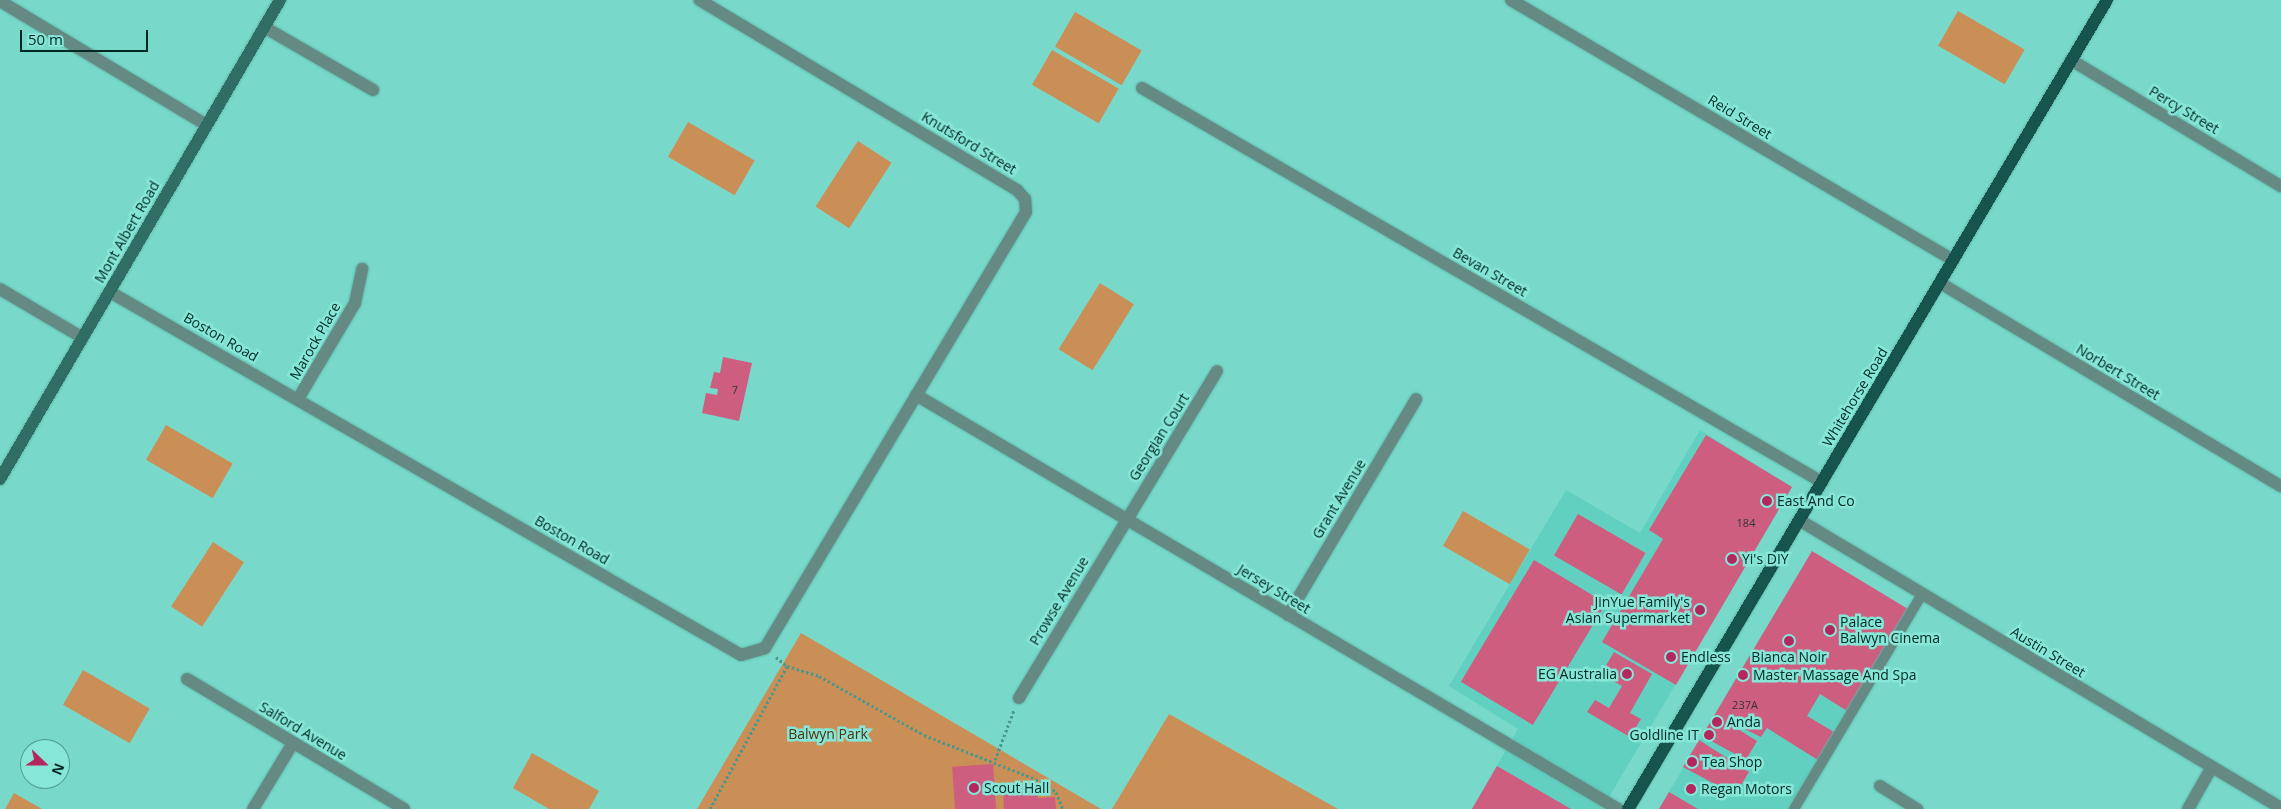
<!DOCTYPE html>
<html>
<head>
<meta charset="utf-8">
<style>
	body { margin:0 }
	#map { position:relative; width:2281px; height:809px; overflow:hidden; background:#78d9ca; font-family:"Open Sans",sans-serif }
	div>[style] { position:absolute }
	.built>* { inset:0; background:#61d0c0 }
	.green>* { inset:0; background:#ca8f57; transform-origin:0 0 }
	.building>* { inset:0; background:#cd5e7f; transform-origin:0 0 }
	.path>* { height:3px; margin-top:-1.5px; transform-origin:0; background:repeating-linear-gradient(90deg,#4b978c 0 2.5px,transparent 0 5px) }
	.roads { filter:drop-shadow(0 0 1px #60b6a9) drop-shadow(0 0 1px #60b6a9) }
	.lane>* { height:10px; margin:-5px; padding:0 5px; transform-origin:5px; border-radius:5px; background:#658a83 }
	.street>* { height:12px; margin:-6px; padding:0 6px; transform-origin:6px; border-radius:6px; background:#658a83 }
	.secondary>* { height:12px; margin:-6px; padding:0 6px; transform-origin:6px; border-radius:6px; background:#306d64 }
	.primary>* { height:12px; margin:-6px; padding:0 6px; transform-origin:6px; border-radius:6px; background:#15554d }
	.tram>* { height:1px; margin:-0.5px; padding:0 0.5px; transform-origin:0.5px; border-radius:0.5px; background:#1c524b }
	.dots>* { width:14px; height:14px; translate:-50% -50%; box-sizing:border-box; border:2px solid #86e6d7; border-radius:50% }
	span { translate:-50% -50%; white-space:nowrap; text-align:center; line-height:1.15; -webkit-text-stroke:5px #86e6d7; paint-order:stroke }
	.number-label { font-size:11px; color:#33363b }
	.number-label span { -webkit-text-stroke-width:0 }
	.street-label { font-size:14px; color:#002924 }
	.poi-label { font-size:14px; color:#002924 }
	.left { translate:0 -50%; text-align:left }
	.right { translate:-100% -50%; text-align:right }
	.park-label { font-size:14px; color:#52300b }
	.north { position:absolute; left:20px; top:739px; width:50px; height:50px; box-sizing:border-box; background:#86e6d7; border:1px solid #509a8f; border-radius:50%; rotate:112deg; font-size:14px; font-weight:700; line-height:20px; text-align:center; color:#002924 }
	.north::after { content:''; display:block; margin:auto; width:18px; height:22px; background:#b4275e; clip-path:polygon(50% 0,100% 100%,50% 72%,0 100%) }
	.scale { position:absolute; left:20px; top:30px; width:128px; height:22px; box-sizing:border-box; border:2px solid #002924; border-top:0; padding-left:6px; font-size:15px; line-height:18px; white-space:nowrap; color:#002924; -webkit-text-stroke:4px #86e6d7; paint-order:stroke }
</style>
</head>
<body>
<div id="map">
	<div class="built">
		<i style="clip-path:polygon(1700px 430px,1792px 487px,1602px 809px,1472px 809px,1518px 729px,1449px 686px,1566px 490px,1640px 533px)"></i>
		<i style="clip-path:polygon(1752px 651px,1847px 711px,1788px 809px,1659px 809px)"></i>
	</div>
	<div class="green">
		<i style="left:1958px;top:11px;width:77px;height:40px;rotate:30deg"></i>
		<i style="left:1075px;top:12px;width:77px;height:40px;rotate:30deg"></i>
		<i style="left:1052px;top:50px;width:77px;height:40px;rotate:30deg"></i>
		<i style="left:688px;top:122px;width:77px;height:40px;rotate:30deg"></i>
		<i style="left:858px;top:141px;width:40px;height:78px;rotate:33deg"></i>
		<i style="left:1100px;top:283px;width:40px;height:78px;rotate:32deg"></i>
		<i style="left:166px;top:425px;width:77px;height:40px;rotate:30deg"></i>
		<i style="left:1463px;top:511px;width:77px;height:40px;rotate:30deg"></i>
		<i style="left:213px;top:542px;width:37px;height:77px;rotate:33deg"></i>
		<i style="clip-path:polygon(801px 633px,1101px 809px,697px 809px)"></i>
		<i style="left:83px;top:670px;width:77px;height:40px;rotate:30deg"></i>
		<i style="clip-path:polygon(1169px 714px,1338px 809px,1112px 809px)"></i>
		<i style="clip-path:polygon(532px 753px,599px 791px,589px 809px,549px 809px,513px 788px)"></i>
		<i style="clip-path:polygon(14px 793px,42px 809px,5px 809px)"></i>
	</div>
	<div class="building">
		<i style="clip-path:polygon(723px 357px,752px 363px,739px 421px,702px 413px,706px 393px,717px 395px,718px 389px,710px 388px,714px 372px,720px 373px)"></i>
		<i style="clip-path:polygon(1706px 435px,1792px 487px,1676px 685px,1602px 642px,1663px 539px,1649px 530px)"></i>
		<i style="left:1578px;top:514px;width:78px;height:48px;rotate:30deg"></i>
		<i style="clip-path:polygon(1812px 551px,1908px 609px,1847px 711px,1820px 694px,1807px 716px,1834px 732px,1818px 760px,1767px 728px,1761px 737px,1734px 724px,1733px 726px,1757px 741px,1746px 760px,1702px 736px)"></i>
		<i style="left:1534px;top:560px;width:84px;height:142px;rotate:31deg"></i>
		<i style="clip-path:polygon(1614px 652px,1652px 674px,1630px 713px,1641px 719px,1630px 737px,1587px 712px,1595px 700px,1609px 708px,1622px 686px,1601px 674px)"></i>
		<i style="clip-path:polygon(1699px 740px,1749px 772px,1735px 795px,1683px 767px)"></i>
		<i style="left:993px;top:764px;width:45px;height:41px;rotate:86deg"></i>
		<i style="clip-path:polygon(1497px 766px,1571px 809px,1472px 809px)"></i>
		<i style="clip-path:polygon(1036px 785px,1038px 798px,1055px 797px,1056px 809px,1004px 809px,1003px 789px)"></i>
		<i style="clip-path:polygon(1669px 792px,1698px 809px,1659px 809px)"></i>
	</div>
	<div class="path">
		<i style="left:776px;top:657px;width:14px;rotate:39deg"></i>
		<i style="left:995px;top:760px;width:53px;rotate:-69.2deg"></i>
		<i style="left:710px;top:809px;width:162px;rotate:-61.7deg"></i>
		<i style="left:787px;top:666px;width:34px;rotate:17deg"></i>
		<i style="left:819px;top:676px;width:120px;rotate:29.3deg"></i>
		<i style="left:924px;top:735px;width:130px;rotate:21.6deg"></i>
		<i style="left:1045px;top:783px;width:14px;rotate:39deg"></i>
		<i style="left:1056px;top:792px;width:18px;rotate:68deg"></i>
	</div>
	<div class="roads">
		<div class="lane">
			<i style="left:1794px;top:809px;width:250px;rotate:-59.2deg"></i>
		</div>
		<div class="street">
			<i style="left:1511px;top:0;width:513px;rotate:30.47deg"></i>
			<i style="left:0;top:1px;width:240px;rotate:31deg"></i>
			<i style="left:264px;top:27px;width:126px;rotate:30deg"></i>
			<i style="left:2071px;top:60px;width:245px;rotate:31deg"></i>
			<i style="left:1142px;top:88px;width:786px;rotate:30.09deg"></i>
			<i style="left:1940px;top:283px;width:397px;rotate:30.8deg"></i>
			<i style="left:0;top:289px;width:96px;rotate:30.6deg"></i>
			<i style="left:110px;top:292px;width:728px;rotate:29.91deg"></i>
			<i style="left:741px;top:655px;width:25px;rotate:-16deg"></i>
			<i style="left:765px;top:648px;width:508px;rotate:-59.09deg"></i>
			<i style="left:1026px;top:212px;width:13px;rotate:-94deg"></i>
			<i style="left:1025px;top:199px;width:12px;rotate:-132deg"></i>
			<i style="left:1017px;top:190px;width:370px;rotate:-149.1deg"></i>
			<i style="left:916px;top:395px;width:815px;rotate:30.53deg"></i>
			<i style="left:298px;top:399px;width:112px;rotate:-59.3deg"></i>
			<i style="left:355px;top:303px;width:35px;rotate:-78deg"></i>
			<i style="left:1799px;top:520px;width:561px;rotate:30.86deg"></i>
			<i style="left:1288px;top:615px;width:251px;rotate:-59.3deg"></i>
			<i style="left:187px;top:679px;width:253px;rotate:30.9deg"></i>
			<i style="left:1019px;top:698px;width:382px;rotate:-58.8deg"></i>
			<i style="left:1880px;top:786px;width:44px;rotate:31.9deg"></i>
			<i style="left:253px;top:809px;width:77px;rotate:-58.8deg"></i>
			<i style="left:2188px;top:809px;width:48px;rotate:-60.3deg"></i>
		</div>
		<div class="secondary">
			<i style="left:0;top:479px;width:555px;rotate:-59.69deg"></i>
		</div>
		<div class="primary">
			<i style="left:1628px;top:809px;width:940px;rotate:-59.37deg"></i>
		</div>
	</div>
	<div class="tram">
		<i style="left:1623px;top:809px;width:940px;rotate:-59.42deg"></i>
		<i style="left:1634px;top:809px;width:940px;rotate:-59.42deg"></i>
	</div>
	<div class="dots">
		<i style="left:1767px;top:501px;background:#b4275e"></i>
		<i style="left:1732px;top:559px;background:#b4275e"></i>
		<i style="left:1700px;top:610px;background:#b4275e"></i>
		<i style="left:1830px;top:630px;background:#b4275e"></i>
		<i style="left:1789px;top:641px;background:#b4275e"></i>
		<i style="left:1671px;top:657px;background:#b4275e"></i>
		<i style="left:1627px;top:674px;background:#b4275e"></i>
		<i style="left:1743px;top:675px;background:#b4275e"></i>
		<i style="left:1717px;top:722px;background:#b4275e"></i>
		<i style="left:1709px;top:735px;background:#b4275e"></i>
		<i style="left:1692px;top:762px;background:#b4275e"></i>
		<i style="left:974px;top:788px;background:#b4275e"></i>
		<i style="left:1691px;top:789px;background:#b4275e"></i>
	</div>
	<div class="number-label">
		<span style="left:735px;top:390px">7</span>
		<span style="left:1746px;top:523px">184</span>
		<span style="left:1745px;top:705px">237A</span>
	</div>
	<div class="street-label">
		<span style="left:2184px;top:110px;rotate:31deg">Percy Street</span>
		<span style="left:1740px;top:117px;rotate:31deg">Reid Street</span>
		<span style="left:969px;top:143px;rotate:31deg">Knutsford Street</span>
		<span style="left:127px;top:232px;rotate:-60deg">Mont Albert Road</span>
		<span style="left:1490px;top:272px;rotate:30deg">Bevan Street</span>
		<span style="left:221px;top:337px;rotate:30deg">Boston Road</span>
		<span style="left:315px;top:341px;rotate:-60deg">Marock Place</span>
		<span style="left:2118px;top:372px;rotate:31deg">Norbert Street</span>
		<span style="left:1855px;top:397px;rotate:-59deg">Whitehorse Road</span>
		<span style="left:1159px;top:437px;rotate:-58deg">Georgian Court</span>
		<span style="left:1339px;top:499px;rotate:-59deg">Grant Avenue</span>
		<span style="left:572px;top:540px;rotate:30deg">Boston Road</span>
		<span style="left:1274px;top:589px;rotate:31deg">Jersey Street</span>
		<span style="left:1059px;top:601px;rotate:-59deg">Prowse Avenue</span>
		<span style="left:2048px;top:652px;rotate:31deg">Austin Street</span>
		<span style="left:303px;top:731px;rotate:31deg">Salford Avenue</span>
	</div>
	<div class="poi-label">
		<span class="left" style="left:1777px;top:501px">East And Co</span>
		<span class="left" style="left:1742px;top:559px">Yi's DIY</span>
		<span class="right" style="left:1690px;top:610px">JinYue Family's<br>Asian Supermarket</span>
		<span class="left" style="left:1840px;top:630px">Palace<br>Balwyn Cinema</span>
		<span class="left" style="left:1681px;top:657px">Endless</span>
		<span style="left:1789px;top:657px">Bianca Noir</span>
		<span class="right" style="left:1617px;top:674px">EG Australia</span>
		<span class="left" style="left:1753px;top:675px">Master Massage And Spa</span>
		<span class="left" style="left:1727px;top:722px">Anda</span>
		<span class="right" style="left:1699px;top:735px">Goldline IT</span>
		<span class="left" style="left:1702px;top:762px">Tea Shop</span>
		<span class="left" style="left:984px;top:788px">Scout Hall</span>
		<span class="left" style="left:1701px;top:789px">Regan Motors</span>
	</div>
	<div class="park-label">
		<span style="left:828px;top:734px">Balwyn Park</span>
	</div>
	<div class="north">N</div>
	<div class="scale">50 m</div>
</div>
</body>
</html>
